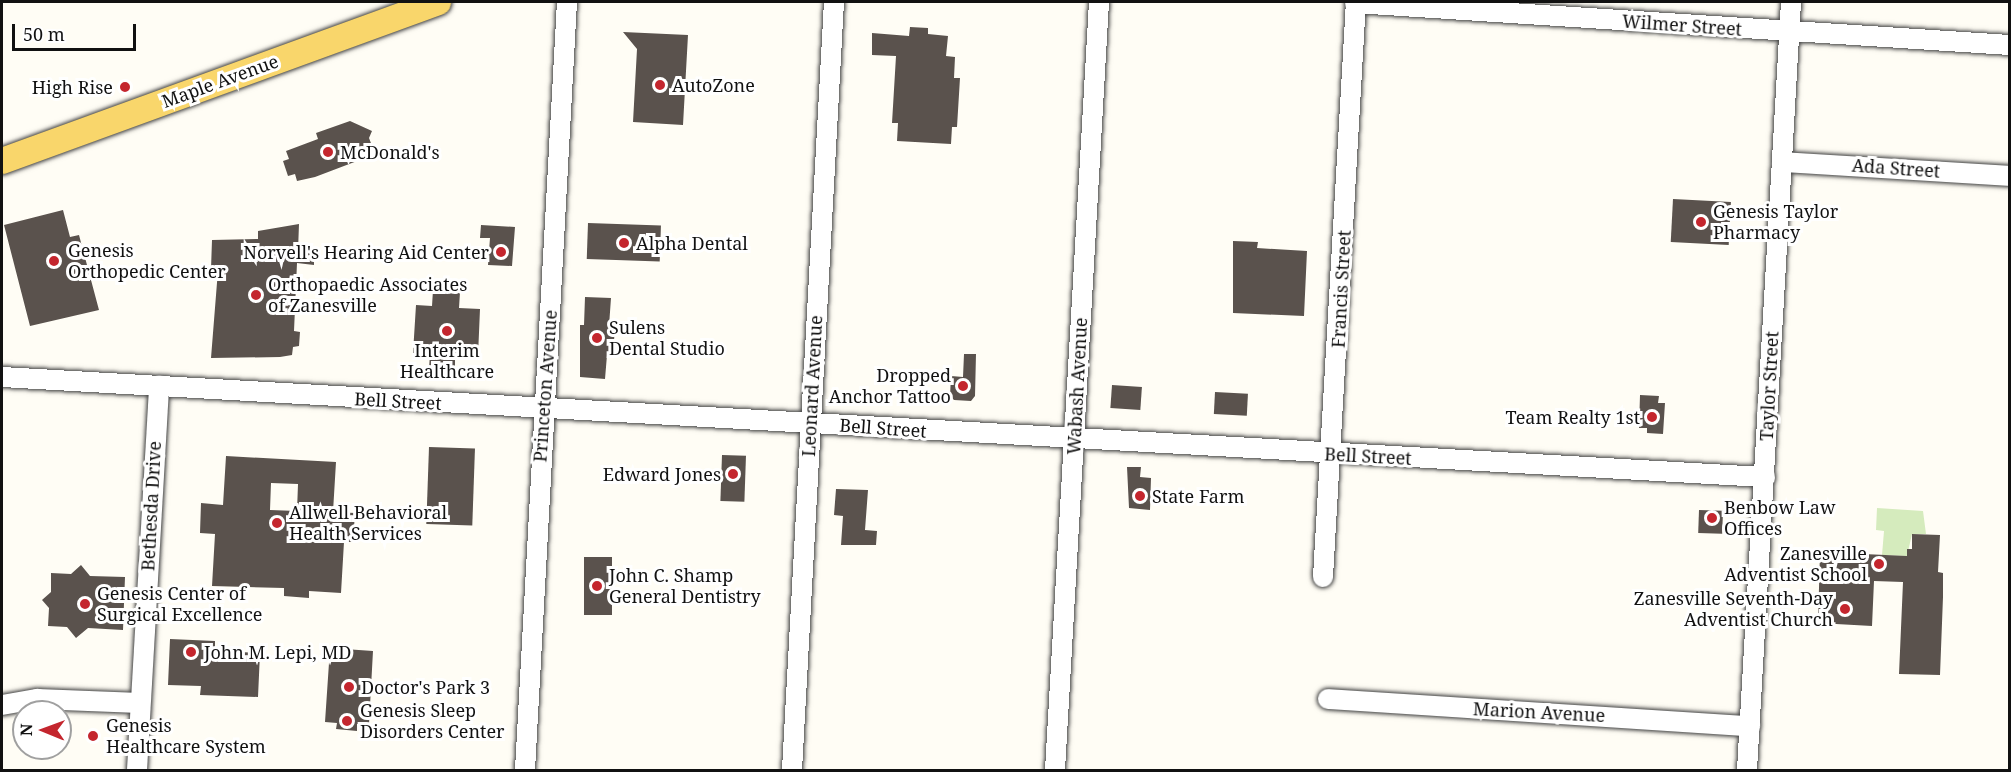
<!DOCTYPE html>
<html>
<head>
<meta charset="utf-8">
<style>
	body { margin:0 }
	#map { position:relative; width:2011px; height:772px; overflow:hidden; background:#fffdf5; font-family:"Noto Serif",serif }
	div>[style] { position:absolute }
	.green>* { inset:0; background:#d5ebbd }
	.building>* { inset:0; background:#5a524d; transform-origin:0 0 }
	.roads { filter:drop-shadow(0 0 2px #444) drop-shadow(0 0 2px #444) }
	.minor>* { height:20px; margin:-10px; padding:0 10px; transform-origin:10px; border-radius:10px; background:#fff }
	.major>* { height:26px; margin:-13px; padding:0 13px; transform-origin:13px; border-radius:13px; background:#f9d66b }
	.dots>* { width:16px; height:16px; translate:-50% -50%; box-sizing:border-box; border:3px solid #fff; border-radius:50% }
	span { translate:-50% -50%; white-space:nowrap; text-align:center; line-height:1.15; -webkit-text-stroke:6px #fff; paint-order:stroke }
	.street-label { font-size:18px; color:#111 }
	.poi-label { font-size:18px; color:#111 }
	.left { translate:0 -50%; text-align:left }
	.right { translate:-100% -50%; text-align:right }
	.frame { position:absolute; inset:0; border:3px solid #111; pointer-events:none }
	.north { position:absolute; left:12px; top:700px; width:60px; height:60px; box-sizing:border-box; background:#fff; border:2px solid #a0a0a0; border-radius:50%; rotate:271deg; font-size:16px; font-weight:700; line-height:24px; text-align:center; color:#111 }
	.north::after { content:''; display:block; margin:auto; width:21px; height:27px; background:#c4262e; clip-path:polygon(50% 0,100% 100%,50% 72%,0 100%) }
	.scale { position:absolute; left:12px; top:24px; width:124px; height:27px; box-sizing:border-box; border:3px solid #111; border-top:0; padding-left:8px; font-size:18px; line-height:21px; white-space:nowrap; color:#111; -webkit-text-stroke:4px #fff; paint-order:stroke }
</style>
</head>
<body>
<div id="map">
	<div class="green">
		<i style="clip-path:polygon(1877px 508px,1923px 511px,1926px 534px,1912px 534px,1907px 556px,1882px 555px,1884px 531px,1876px 530px)"></i>
	</div>
	<div class="building">
		<i style="clip-path:polygon(910px 27px,928px 28px,928px 34px,948px 36px,946px 56px,955px 57px,954px 78px,960px 78px,957px 127px,952px 127px,951px 144px,897px 141px,898px 123px,892px 123px,896px 56px,872px 55px,872px 33px,909px 36px)"></i>
		<i style="clip-path:polygon(623px 32px,688px 35px,683px 125px,633px 122px,637px 49px)"></i>
		<i style="clip-path:polygon(350px 121px,372px 131px,369px 138px,374px 151px,364px 155px,365px 158px,315px 177px,297px 181px,295px 174px,288px 176px,283px 161px,289px 159px,286px 151px,318px 139px,316px 133px)"></i>
		<i style="left:1673px;top:199px;width:58px;height:43px;rotate:3deg"></i>
		<i style="clip-path:polygon(63px 210px,70px 237px,79px 235px,99px 310px,30px 326px,4px 225px)"></i>
		<i style="left:588px;top:223px;width:73px;height:36px;rotate:2deg"></i>
		<i style="clip-path:polygon(299px 224px,298px 251px,314px 252px,314px 265px,297px 263px,294px 331px,300px 332px,299px 346px,293px 347px,292px 355px,280px 357px,211px 358px,218px 270px,211px 269px,212px 240px,258px 239px,258px 231px)"></i>
		<i style="clip-path:polygon(481px 225px,515px 227px,512px 266px,488px 265px,490px 238px,480px 238px)"></i>
		<i style="clip-path:polygon(1233px 241px,1258px 242px,1257px 248px,1307px 251px,1304px 316px,1233px 313px)"></i>
		<i style="clip-path:polygon(433px 290px,460px 292px,459px 308px,480px 309px,478px 356px,455px 355px,455px 371px,429px 369px,430px 354px,413px 353px,416px 305px,432px 306px)"></i>
		<i style="clip-path:polygon(585px 297px,611px 298px,609px 326px,615px 326px,613px 356px,607px 355px,605px 379px,580px 377px,580px 325px,584px 325px)"></i>
		<i style="clip-path:polygon(964px 354px,976px 354px,975px 396px,971px 401px,954px 400px,950px 396px,951px 376px,963px 377px)"></i>
		<i style="left:1112px;top:385px;width:30px;height:23px;rotate:4deg"></i>
		<i style="left:1215px;top:392px;width:33px;height:22px;rotate:3deg"></i>
		<i style="clip-path:polygon(1640px 395px,1659px 396px,1658px 403px,1665px 403px,1663px 434px,1647px 433px,1647px 428px,1639px 428px)"></i>
		<i style="left:429px;top:447px;width:46px;height:77px;rotate:2deg"></i>
		<i style="left:722px;top:455px;width:24px;height:46px;rotate:2deg"></i>
		<i style="clip-path:polygon(evenodd,226px 456px,336px 462px,333px 512px,355px 513px,353px 542px,344px 542px,341px 593px,309px 591px,309px 598px,284px 596px,284px 588px,212px 586px,215px 534px,200px 533px,201px 503px,223px 505px,226px 456px,271px 483px,298px 484px,297px 511px,270px 510px,271px 483px)"></i>
		<i style="clip-path:polygon(1127px 467px,1141px 467px,1140px 477px,1151px 478px,1150px 510px,1129px 508px)"></i>
		<i style="clip-path:polygon(836px 489px,868px 490px,865px 530px,877px 531px,876px 545px,841px 545px,843px 516px,834px 515px)"></i>
		<i style="left:1699px;top:510px;width:24px;height:23px;rotate:2deg"></i>
		<i style="clip-path:polygon(1912px 534px,1940px 535px,1938px 572px,1943px 573px,1943px 597px,1940px 675px,1899px 674px,1903px 582px,1874px 581px,1872px 626px,1818px 623px,1820px 552px,1907px 556px,1907px 549px,1912px 549px)"></i>
		<i style="left:584px;top:557px;width:28px;height:58px"></i>
		<i style="clip-path:polygon(81px 565px,90px 576px,125px 577px,123px 630px,88px 628px,76px 638px,67px 627px,48px 626px,49px 608px,42px 600px,51px 592px,51px 573px,71px 574px)"></i>
		<i style="clip-path:polygon(170px 639px,215px 641px,215px 651px,260px 653px,258px 697px,200px 695px,201px 686px,168px 685px)"></i>
		<i style="clip-path:polygon(330px 648px,373px 651px,369px 724px,357px 724px,357px 731px,336px 729px,337px 723px,325px 722px)"></i>
	</div>
	<div class="roads">
		<div class="minor">
			<i style="left:1355px;top:3px;width:656px;rotate:3.67deg"></i>
			<i style="left:1782px;top:162px;width:228px;rotate:3.5deg"></i>
			<i style="left:2px;top:377px;width:1766px;rotate:3.25deg"></i>
			<i style="left:1323px;top:577px;width:576px;rotate:-86.72deg"></i>
			<i style="left:1328px;top:699px;width:423px;rotate:3.7deg"></i>
			<i style="left:2px;top:705px;width:36px;rotate:-10deg"></i>
			<i style="left:37px;top:699px;width:103px;rotate:2.2deg"></i>
			<i style="left:137px;top:770px;width:385px;rotate:-86.7deg"></i>
			<i style="left:525px;top:770px;width:769px;rotate:-86.87deg"></i>
			<i style="left:792px;top:770px;width:769px;rotate:-86.87deg"></i>
			<i style="left:1055px;top:770px;width:769px;rotate:-86.72deg"></i>
			<i style="left:1747px;top:770px;width:769px;rotate:-86.72deg"></i>
		</div>
		<div class="major">
			<i style="left:2px;top:161px;width:464px;rotate:-20deg"></i>
		</div>
	</div>
	<div class="dots">
		<i style="left:660px;top:85px;background:#c4262e"></i>
		<i style="left:125px;top:87px;background:#c4262e"></i>
		<i style="left:328px;top:152px;background:#c4262e"></i>
		<i style="left:1701px;top:222px;background:#c4262e"></i>
		<i style="left:624px;top:243px;background:#c4262e"></i>
		<i style="left:501px;top:252px;background:#c4262e"></i>
		<i style="left:54px;top:261px;background:#c4262e"></i>
		<i style="left:256px;top:295px;background:#c4262e"></i>
		<i style="left:447px;top:331px;background:#c4262e"></i>
		<i style="left:597px;top:338px;background:#c4262e"></i>
		<i style="left:963px;top:386px;background:#c4262e"></i>
		<i style="left:1652px;top:417px;background:#c4262e"></i>
		<i style="left:733px;top:474px;background:#c4262e"></i>
		<i style="left:1140px;top:496px;background:#c4262e"></i>
		<i style="left:1712px;top:518px;background:#c4262e"></i>
		<i style="left:277px;top:523px;background:#c4262e"></i>
		<i style="left:1879px;top:564px;background:#c4262e"></i>
		<i style="left:597px;top:586px;background:#c4262e"></i>
		<i style="left:85px;top:604px;background:#c4262e"></i>
		<i style="left:1845px;top:609px;background:#c4262e"></i>
		<i style="left:191px;top:652px;background:#c4262e"></i>
		<i style="left:349px;top:687px;background:#c4262e"></i>
		<i style="left:347px;top:721px;background:#c4262e"></i>
		<i style="left:93px;top:736px;background:#c4262e"></i>
	</div>
	<div class="street-label">
		<span style="left:1682px;top:25px;rotate:4deg">Wilmer Street</span>
		<span style="left:220px;top:81px;rotate:-20deg">Maple Avenue</span>
		<span style="left:1896px;top:168px;rotate:4deg">Ada Street</span>
		<span style="left:1341px;top:289px;rotate:-87deg">Francis Street</span>
		<span style="left:545px;top:386px;rotate:-86deg">Princeton Avenue</span>
		<span style="left:812px;top:386px;rotate:-87deg">Leonard Avenue</span>
		<span style="left:1077px;top:386px;rotate:-87deg">Wabash Avenue</span>
		<span style="left:1769px;top:386px;rotate:-87deg">Taylor Street</span>
		<span style="left:398px;top:401px;rotate:3deg">Bell Street</span>
		<span style="left:883px;top:428px;rotate:4deg">Bell Street</span>
		<span style="left:1368px;top:456px;rotate:3deg">Bell Street</span>
		<span style="left:151px;top:506px;rotate:-87deg">Bethesda Drive</span>
		<span style="left:1539px;top:712px;rotate:3deg">Marion Avenue</span>
	</div>
	<div class="poi-label">
		<span class="left" style="left:672px;top:85px">AutoZone</span>
		<span class="right" style="left:113px;top:87px">High Rise</span>
		<span class="left" style="left:340px;top:152px">McDonald's</span>
		<span class="left" style="left:1713px;top:222px">Genesis Taylor<br>Pharmacy</span>
		<span class="left" style="left:636px;top:243px">Alpha Dental</span>
		<span class="left" style="left:68px;top:261px">Genesis<br>Orthopedic Center</span>
		<span class="right" style="left:489px;top:252px">Norvell's Hearing Aid Center</span>
		<span class="left" style="left:268px;top:295px">Orthopaedic Associates<br>of Zanesville</span>
		<span class="left" style="left:609px;top:338px">Sulens<br>Dental Studio</span>
		<span style="left:447px;top:361px">Interim<br>Healthcare</span>
		<span class="right" style="left:951px;top:386px">Dropped<br>Anchor Tattoo</span>
		<span class="right" style="left:1640px;top:417px">Team Realty 1st</span>
		<span class="right" style="left:721px;top:474px">Edward Jones</span>
		<span class="left" style="left:1152px;top:496px">State Farm</span>
		<span class="left" style="left:1724px;top:518px">Benbow Law<br>Offices</span>
		<span class="left" style="left:289px;top:523px">Allwell Behavioral<br>Health Services</span>
		<span class="right" style="left:1867px;top:564px">Zanesville<br>Adventist School</span>
		<span class="left" style="left:609px;top:586px">John C. Shamp<br>General Dentistry</span>
		<span class="left" style="left:97px;top:604px">Genesis Center of<br>Surgical Excellence</span>
		<span class="right" style="left:1833px;top:609px">Zanesville Seventh-Day<br>Adventist Church</span>
		<span class="left" style="left:204px;top:652px">John M. Lepi, MD</span>
		<span class="left" style="left:361px;top:687px">Doctor's Park 3</span>
		<span class="left" style="left:360px;top:721px">Genesis Sleep<br>Disorders Center</span>
		<span class="left" style="left:106px;top:736px">Genesis<br>Healthcare System</span>
	</div>
	<div class="frame"></div>
	<div class="north">N</div>
	<div class="scale">50 m</div>
</div>
</body>
</html>
